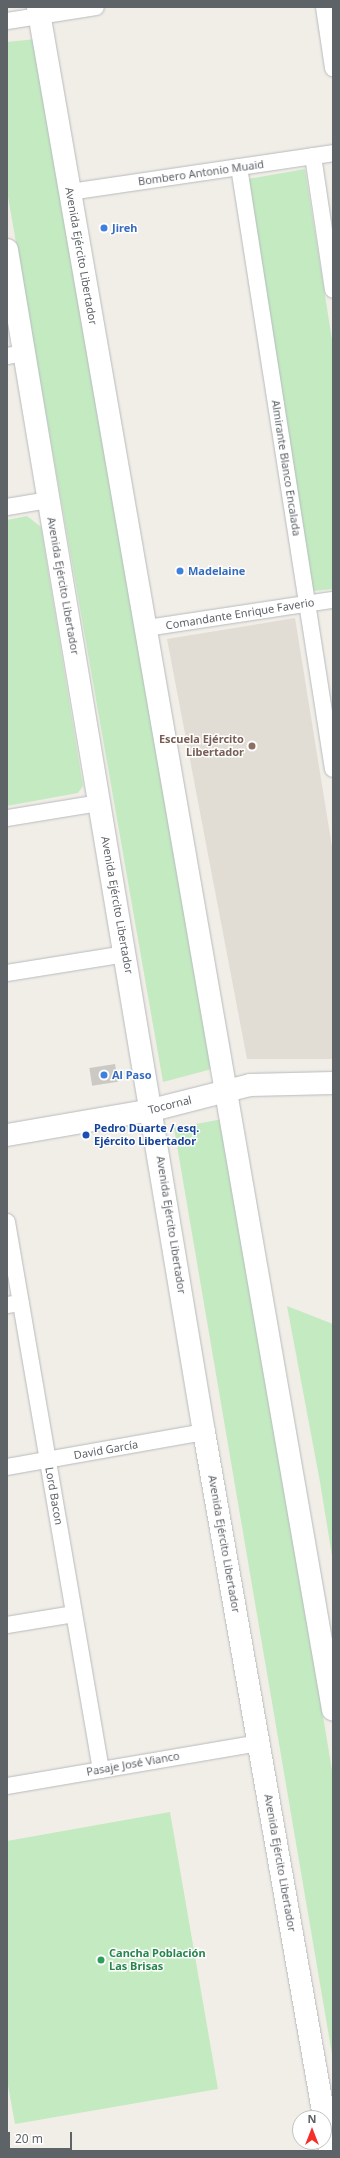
<!DOCTYPE html>
<html>
<head>
<meta charset="utf-8">
<style>
	body { margin:0 }
	#map { position:relative; width:340px; height:2158px; overflow:hidden; background:#f1eee7; font-family:"Noto Sans",sans-serif }
	div>[style] { position:absolute }
	.education>* { inset:0; background:#e1ddd5 }
	.green>* { inset:0; background:#c4eac2 }
	.building>* { inset:0; background:#ccc9c4; transform-origin:0 0 }
	.roads { filter:drop-shadow(0 0 1px #b7babe) drop-shadow(0 0 1px #b7babe) }
	.street>* { height:16px; margin:-8px; padding:0 8px; transform-origin:8px; border-radius:8px; background:#fff }
	.secondary>* { height:22px; margin:-11px; padding:0 11px; transform-origin:11px; border-radius:11px; background:#fff }
	.dots>* { width:11px; height:11px; translate:-50% -50%; box-sizing:border-box; border:2px solid #fff; border-radius:50% }
	span { translate:-50% -50%; white-space:nowrap; text-align:center; line-height:1.15; -webkit-text-stroke:3px #fff; paint-order:stroke }
	.street-label { font-size:11px; color:#5e6368 }
	.shop-label { font-size:11px; color:#366cbe; font-weight:700 }
	.left { translate:0 -50%; text-align:left }
	.education-label { font-size:11px; color:#785e54; font-weight:700 }
	.right { translate:-100% -50%; text-align:right }
	.transit-label { font-size:11px; color:#164399; font-weight:700 }
	.leisure-label { font-size:11px; color:#27864d; font-weight:700 }
	.frame { position:absolute; inset:0; border:8px solid #5e6368; pointer-events:none }
	.north { position:absolute; left:292px; top:2110px; width:40px; height:40px; box-sizing:border-box; background:#fff; border:1px solid #bfc1c3; border-radius:50%; rotate:0deg; font-size:11px; font-weight:700; line-height:16px; text-align:center; color:#5e6368 }
	.north::after { content:''; display:block; margin:auto; width:14px; height:18px; background:#f52e29; clip-path:polygon(50% 0,100% 100%,50% 72%,0 100%) }
	.scale { position:absolute; left:8px; top:2132px; width:64px; height:18px; box-sizing:border-box; border:2px solid #5e6368; border-top:0; padding-left:5px; font-size:12px; line-height:14px; white-space:nowrap; color:#5e6368; -webkit-text-stroke:3px #fff; paint-order:stroke }
</style>
</head>
<body>
<div id="map">
	<div class="education">
		<i style="clip-path:polygon(295px 618px,333px 853px,333px 1059px,247px 1059px,167px 639px)"></i>
	</div>
	<div class="green">
		<i style="clip-path:polygon(36px 39px,212px 1069px,163px 1082px,7px 191px,7px 42px)"></i>
		<i style="clip-path:polygon(305px 169px,333px 346px,333px 589px,313px 591px,248px 179px)"></i>
		<i style="clip-path:polygon(27px 516px,41px 527px,83px 786px,78px 793px,7px 806px,7px 520px)"></i>
		<i style="clip-path:polygon(223px 1119px,333px 1776px,333px 2060px,174px 1128px)"></i>
		<i style="clip-path:polygon(287px 1306px,333px 1324px,333px 1562px,320px 1482px)"></i>
		<i style="clip-path:polygon(170px 1812px,218px 2089px,15px 2124px,7px 2080px,7px 1841px)"></i>
	</div>
	<div class="building">
		<i style="left:115px;top:1064px;width:18px;height:26px;rotate:81deg"></i>
	</div>
	<div class="roads">
		<div class="street">
			<i style="left:324px;top:7px;width:62px;rotate:81.6deg"></i>
			<i style="left:7px;top:21px;width:90px;rotate:-8.9deg"></i>
			<i style="left:313px;top:156px;width:135px;rotate:81.5deg"></i>
			<i style="left:239px;top:167px;width:609px;rotate:81.13deg"></i>
			<i style="left:70px;top:192px;width:266px;rotate:-8.4deg"></i>
			<i style="left:7px;top:356px;width:17px;rotate:-10deg"></i>
			<i style="left:7px;top:507px;width:43px;rotate:-9.5deg"></i>
			<i style="left:147px;top:628px;width:188px;rotate:-8.6deg"></i>
			<i style="left:7px;top:818px;width:94px;rotate:-9.2deg"></i>
			<i style="left:7px;top:973px;width:120px;rotate:-9.1deg"></i>
			<i style="left:7px;top:1222px;width:556px;rotate:80.27deg"></i>
			<i style="left:7px;top:1305px;width:14px;rotate:-8deg"></i>
			<i style="left:7px;top:1467px;width:200px;rotate:-10.1deg"></i>
			<i style="left:7px;top:1625px;width:68px;rotate:-9.3deg"></i>
			<i style="left:7px;top:1786px;width:256px;rotate:-9.7deg"></i>
		</div>
		<div class="secondary">
			<i style="left:38px;top:7px;width:1728px;rotate:80.17deg"></i>
			<i style="left:7px;top:250px;width:1198px;rotate:80.54deg"></i>
			<i style="left:204px;top:1432px;width:730px;rotate:80.06deg"></i>
			<i style="left:7px;top:1135px;width:147px;rotate:-9.8deg"></i>
			<i style="left:152px;top:1110px;width:101px;rotate:-14.3deg"></i>
			<i style="left:250px;top:1085px;width:83px;rotate:-1.4deg"></i>
		</div>
	</div>
	<div class="dots">
		<i style="left:104px;top:228px;background:#3f7fe0"></i>
		<i style="left:180px;top:571px;background:#3f7fe0"></i>
		<i style="left:252px;top:746px;background:#8d6e63"></i>
		<i style="left:104px;top:1075px;background:#3f7fe0"></i>
		<i style="left:86px;top:1135px;background:#1a4fb4"></i>
		<i style="left:101px;top:1960px;background:#2e9e5b"></i>
	</div>
	<div class="street-label">
		<span style="left:201px;top:173px;rotate:-8deg">Bombero Antonio Muaid</span>
		<span style="left:81px;top:256px;rotate:80deg">Avenida Ejército Libertador</span>
		<span style="left:286px;top:468px;rotate:81deg">Almirante Blanco Encalada</span>
		<span style="left:63px;top:586px;rotate:80deg">Avenida Ejército Libertador</span>
		<span style="left:240px;top:614px;rotate:-9deg">Comandante Enrique Faverio</span>
		<span style="left:117px;top:905px;rotate:80deg">Avenida Ejército Libertador</span>
		<span style="left:170px;top:1105px;rotate:-14deg">Tocornal</span>
		<span style="left:171px;top:1225px;rotate:81deg">Avenida Ejército Libertador</span>
		<span style="left:106px;top:1450px;rotate:-10deg">David García</span>
		<span style="left:54px;top:1496px;rotate:80deg">Lord Bacon</span>
		<span style="left:224px;top:1544px;rotate:80deg">Avenida Ejército Libertador</span>
		<span style="left:133px;top:1764px;rotate:-10deg">Pasaje José Vianco</span>
		<span style="left:280px;top:1863px;rotate:80deg">Avenida Ejército Libertador</span>
	</div>
	<div class="shop-label">
		<span class="left" style="left:112px;top:228px">Jireh</span>
		<span class="left" style="left:188px;top:571px">Madelaine</span>
		<span class="left" style="left:112px;top:1075px">Al Paso</span>
	</div>
	<div class="education-label">
		<span class="right" style="left:244px;top:746px">Escuela Ejército<br>Libertador</span>
	</div>
	<div class="transit-label">
		<span class="left" style="left:94px;top:1135px">Pedro Duarte / esq.<br>Ejército Libertador</span>
	</div>
	<div class="leisure-label">
		<span class="left" style="left:109px;top:1960px">Cancha Población<br>Las Brisas</span>
	</div>
	<div class="frame"></div>
	<div class="north">N</div>
	<div class="scale">20 m</div>
</div>
</body>
</html>
